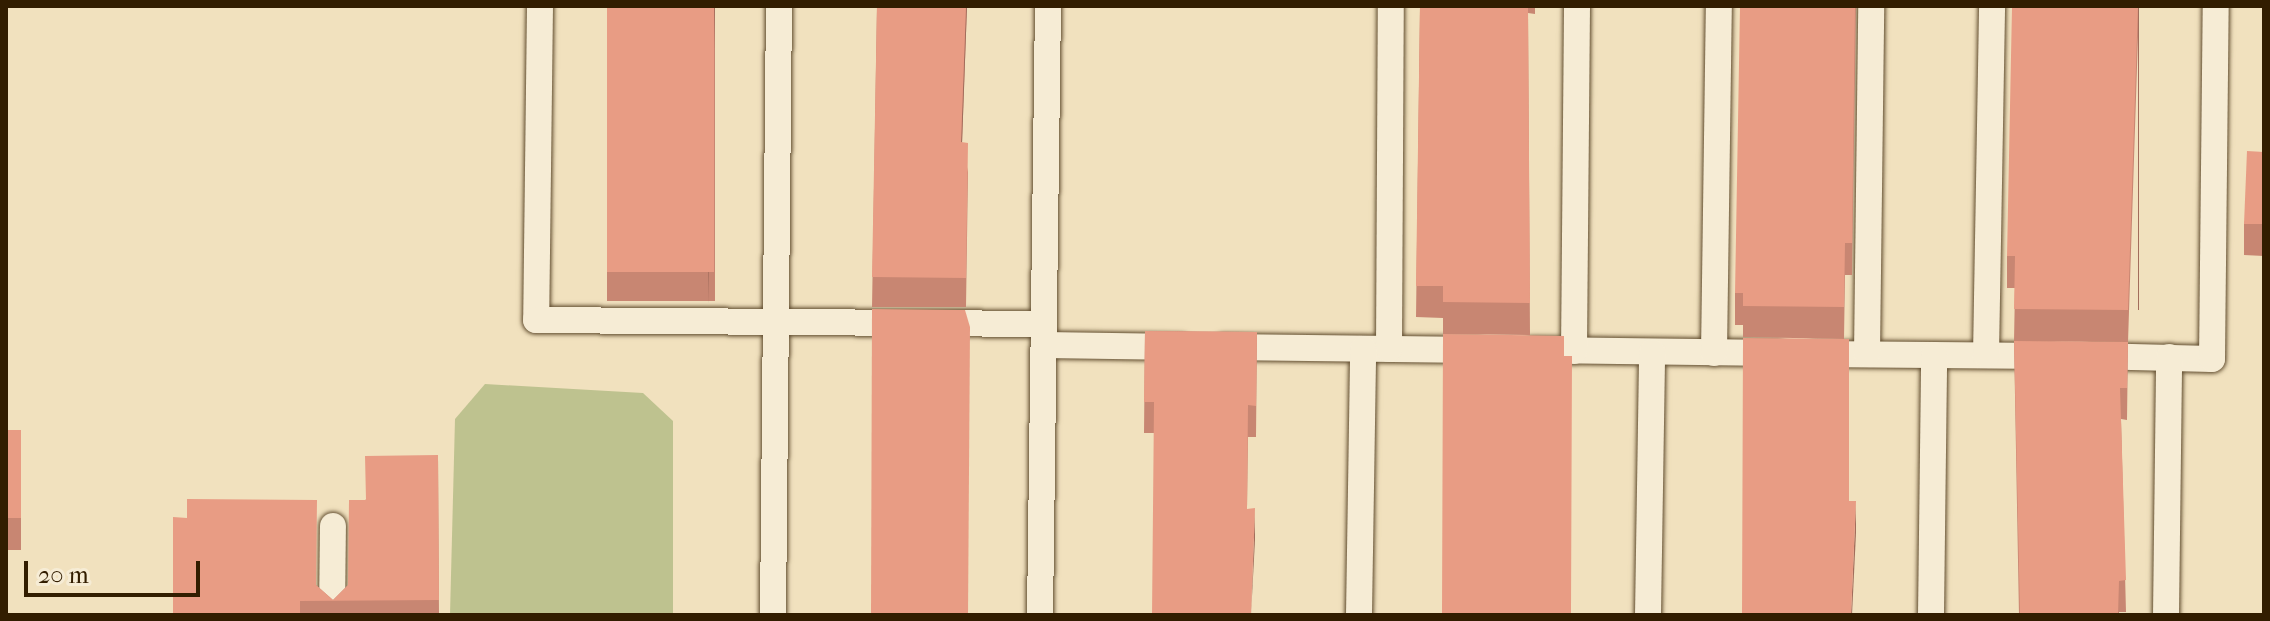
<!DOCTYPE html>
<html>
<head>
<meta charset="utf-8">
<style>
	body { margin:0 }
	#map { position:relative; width:2270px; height:621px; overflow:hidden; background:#f1e1be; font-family:"IM FELL French Canon",serif }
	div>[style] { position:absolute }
	.green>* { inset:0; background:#bec28f }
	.roads { filter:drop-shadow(0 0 2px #624e30) drop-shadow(0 0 2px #624e30) }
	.lane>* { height:26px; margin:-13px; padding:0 13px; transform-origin:13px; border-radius:13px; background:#f6ecd5 }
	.wall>* { inset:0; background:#c88672; transform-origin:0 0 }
	.shaded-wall>* { inset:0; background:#a26d5c; transform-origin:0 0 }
	.building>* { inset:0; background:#e89c84; transform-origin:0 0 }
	span { translate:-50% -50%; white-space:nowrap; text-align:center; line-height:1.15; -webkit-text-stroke:6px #f6ecd5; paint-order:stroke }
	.frame { position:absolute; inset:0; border:8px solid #321d00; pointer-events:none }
	.scale { position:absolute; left:24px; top:561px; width:176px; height:36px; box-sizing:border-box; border:4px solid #321d00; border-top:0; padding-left:10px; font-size:24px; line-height:28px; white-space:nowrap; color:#321d00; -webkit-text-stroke:6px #f6ecd5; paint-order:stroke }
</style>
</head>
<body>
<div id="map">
	<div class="green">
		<i style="clip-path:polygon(485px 384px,643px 393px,673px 421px,673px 615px,450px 615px,455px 419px)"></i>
	</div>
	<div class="roads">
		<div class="lane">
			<i style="left:540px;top:6px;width:314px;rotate:90.7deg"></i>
			<i style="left:536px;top:320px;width:508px;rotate:0.45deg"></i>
			<i style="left:1044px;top:345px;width:137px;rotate:0.8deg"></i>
			<i style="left:1224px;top:347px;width:253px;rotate:0.7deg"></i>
			<i style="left:1389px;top:349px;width:343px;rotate:-89.7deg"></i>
			<i style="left:1532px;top:350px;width:245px;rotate:0.7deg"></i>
			<i style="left:1574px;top:351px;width:345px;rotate:-89.5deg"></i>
			<i style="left:1714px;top:353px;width:347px;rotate:-89.2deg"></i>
			<i style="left:1816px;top:354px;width:233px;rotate:0.5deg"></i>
			<i style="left:1867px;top:354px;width:348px;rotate:-89.3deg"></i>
			<i style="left:1986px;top:355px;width:349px;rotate:-89deg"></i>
			<i style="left:2092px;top:356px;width:120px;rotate:1.4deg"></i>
			<i style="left:2212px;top:359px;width:353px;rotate:-89.4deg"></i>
			<i style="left:332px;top:615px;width:89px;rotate:-89.4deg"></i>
			<i style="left:773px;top:615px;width:609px;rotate:-89.44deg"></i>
			<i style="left:1040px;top:615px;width:609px;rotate:-89.25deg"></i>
			<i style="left:1359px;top:615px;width:266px;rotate:-89.1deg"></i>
			<i style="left:1648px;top:615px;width:263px;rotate:-89.1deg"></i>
			<i style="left:1931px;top:615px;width:260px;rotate:-89.3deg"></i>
			<i style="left:2166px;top:615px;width:258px;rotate:-89.3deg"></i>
		</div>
	</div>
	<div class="wall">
		<i style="left:607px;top:6px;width:108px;height:295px"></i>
		<i style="clip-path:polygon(877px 6px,967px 6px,962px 142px,968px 172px,966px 307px,872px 307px)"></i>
		<i style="clip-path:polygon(1420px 6px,1535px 6px,1535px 14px,1528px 13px,1530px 335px,1443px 334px,1443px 318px,1416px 317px)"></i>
		<i style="clip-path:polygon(1856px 6px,1852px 275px,1845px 275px,1844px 339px,1743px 337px,1743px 325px,1735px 325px,1735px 293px)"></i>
		<i style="clip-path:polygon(2139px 6px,2128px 342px,2014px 341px,2015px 288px,2007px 288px,2007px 256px)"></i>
		<i style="clip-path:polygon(2264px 152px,2264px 256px,2244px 255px,2244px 224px)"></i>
		<i style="clip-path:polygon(1145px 331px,1257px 332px,1256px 437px,1248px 437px,1247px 509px,1255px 540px,1154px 433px,1144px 433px)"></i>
		<i style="clip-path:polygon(2014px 341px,2128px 342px,2127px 420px,2121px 419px,2126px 612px,2119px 612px,2119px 615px,2019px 615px)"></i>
		<i style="left:6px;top:430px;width:15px;height:120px"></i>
		<i style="clip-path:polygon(438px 455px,439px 615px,173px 615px,316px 585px,333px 600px,348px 585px,365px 500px)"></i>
	</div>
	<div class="shaded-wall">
		<i style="clip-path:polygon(714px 6px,715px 6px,708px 304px,708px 275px)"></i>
		<i style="clip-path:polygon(966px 6px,967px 6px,961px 172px,961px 142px)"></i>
		<i style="left:2138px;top:6px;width:1px;height:304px"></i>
		<i style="clip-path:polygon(1856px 501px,1856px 533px,1852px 615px,1851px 615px)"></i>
		<i style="clip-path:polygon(1255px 508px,1255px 540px,1251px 615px)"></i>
	</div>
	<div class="building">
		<i style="left:607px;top:6px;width:107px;height:266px"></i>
		<i style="clip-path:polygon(877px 6px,966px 6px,961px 142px,968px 143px,966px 278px,872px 277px)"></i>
		<i style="clip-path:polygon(1420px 6px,1528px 6px,1530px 303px,1443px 302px,1443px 286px,1416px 286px)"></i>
		<i style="clip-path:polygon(1740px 6px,1855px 6px,1852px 243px,1845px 243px,1844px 307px,1743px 306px,1743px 293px,1735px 293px)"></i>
		<i style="clip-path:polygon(2012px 6px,2138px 6px,2128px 310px,2014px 309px,2015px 256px,2007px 256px)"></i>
		<i style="clip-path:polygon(2247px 151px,2264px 152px,2264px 224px,2244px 224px)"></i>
		<i style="clip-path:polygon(872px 309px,965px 310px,970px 327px,968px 615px,871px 615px)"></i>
		<i style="clip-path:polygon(1145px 331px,1257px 332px,1256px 406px,1248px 405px,1247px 509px,1255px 508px,1251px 615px,1152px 615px,1154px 402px,1144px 402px)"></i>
		<i style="clip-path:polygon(1443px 334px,1564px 336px,1564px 356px,1572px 356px,1571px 615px,1442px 615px)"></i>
		<i style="clip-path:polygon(1743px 338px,1849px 339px,1849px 501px,1856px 501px,1851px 615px,1742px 615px)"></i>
		<i style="clip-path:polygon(2014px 341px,2128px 342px,2127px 388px,2120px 388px,2126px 580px,2119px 581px,2118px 615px,2020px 615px)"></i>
		<i style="left:6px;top:430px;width:15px;height:88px"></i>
		<i style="clip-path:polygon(438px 455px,439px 600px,300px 601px,300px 615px,173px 615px,173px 517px,187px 518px,187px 499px,317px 500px,316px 585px,333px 600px,348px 585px,349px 500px,366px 500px,365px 456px)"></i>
	</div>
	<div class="frame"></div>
	<div class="scale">20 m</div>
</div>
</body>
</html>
